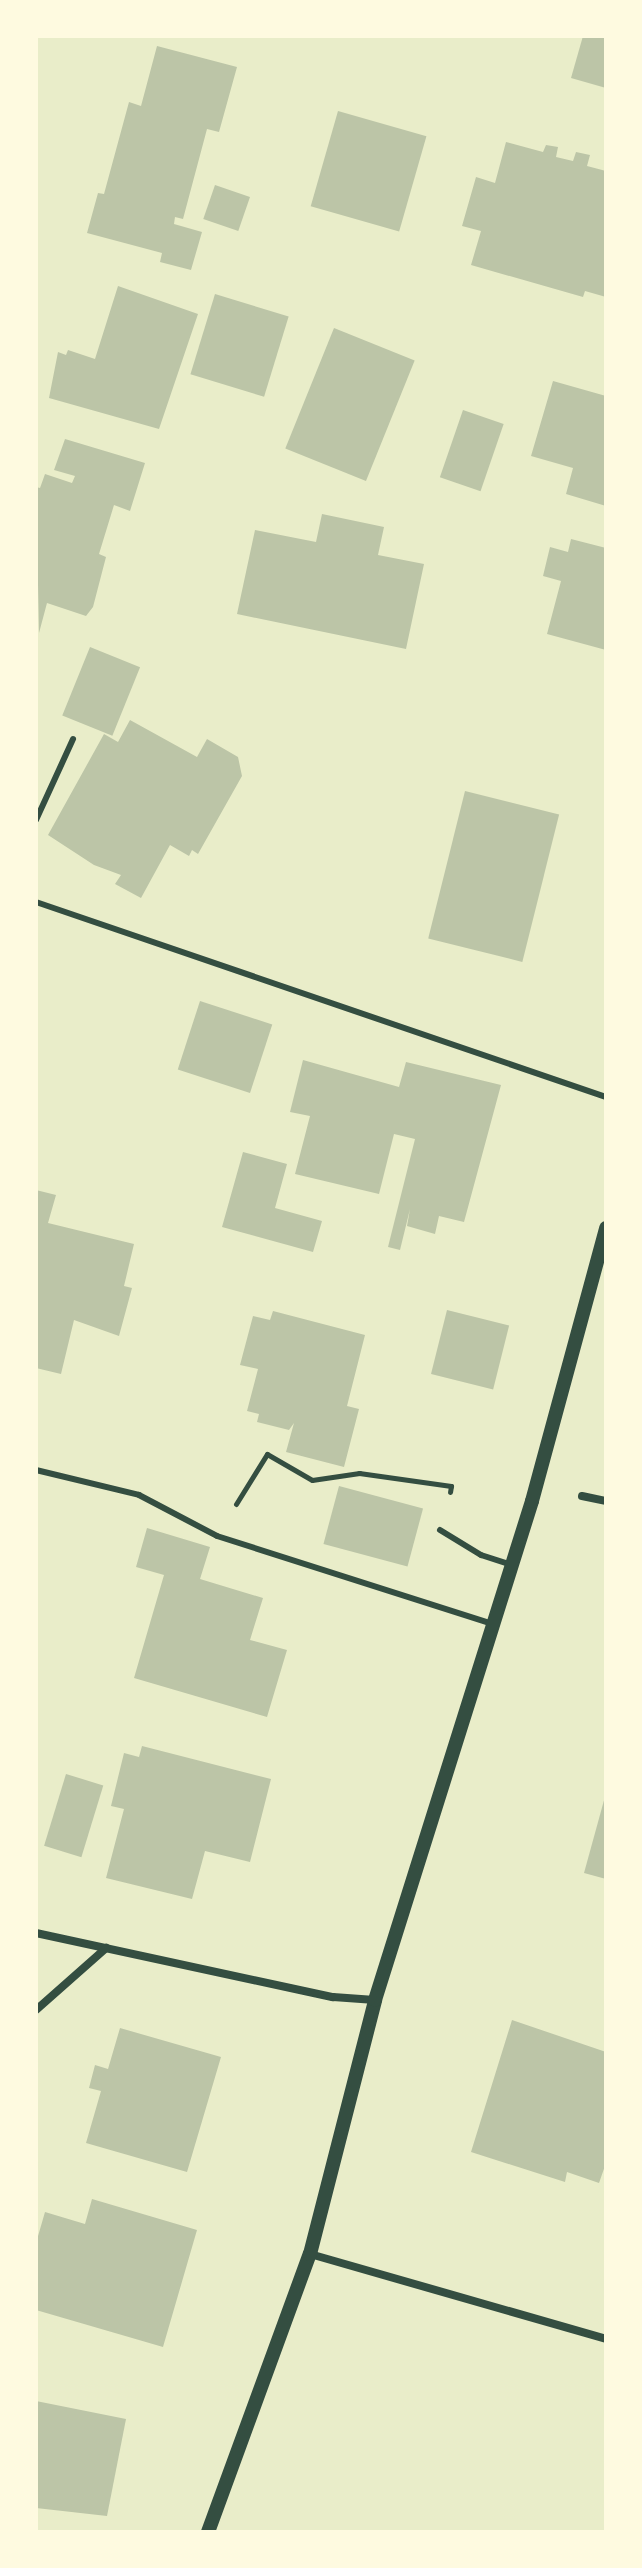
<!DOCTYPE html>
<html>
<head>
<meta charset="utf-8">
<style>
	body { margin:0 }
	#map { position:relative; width:642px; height:2568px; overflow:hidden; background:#e9edc9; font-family:"IBM Plex Serif",serif }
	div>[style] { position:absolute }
	.building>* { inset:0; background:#bcc5a7; transform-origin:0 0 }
	.path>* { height:5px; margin:-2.5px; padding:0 2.5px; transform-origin:2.5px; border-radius:2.5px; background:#344e41 }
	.service>* { height:6px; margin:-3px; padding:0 3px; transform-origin:3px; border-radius:3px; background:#344e41 }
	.minor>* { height:8px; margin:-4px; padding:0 4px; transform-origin:4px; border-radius:4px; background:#344e41 }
	.tertiary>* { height:14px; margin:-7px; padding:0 7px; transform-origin:7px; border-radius:7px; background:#344e41 }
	span { translate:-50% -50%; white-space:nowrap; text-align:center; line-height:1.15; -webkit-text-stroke:8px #fefae0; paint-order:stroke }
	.frame { position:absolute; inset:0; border:38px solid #fefae0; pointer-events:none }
</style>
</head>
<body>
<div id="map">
	<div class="building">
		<i style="clip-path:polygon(583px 36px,606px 36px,606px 88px,571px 78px)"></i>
		<i style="clip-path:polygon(157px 46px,237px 67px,219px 132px,207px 129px,183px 219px,175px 217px,174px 224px,202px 232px,191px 270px,160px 262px,162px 253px,87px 233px,98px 193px,104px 194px,129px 102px,141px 106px)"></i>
		<i style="left:338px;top:111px;width:92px;height:99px;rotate:16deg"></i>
		<i style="clip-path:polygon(506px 142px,543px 152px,546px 145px,558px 147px,556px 157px,573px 161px,576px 152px,590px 155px,587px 166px,606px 171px,606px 297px,585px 291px,583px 297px,471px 265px,481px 231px,462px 226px,476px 177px,495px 183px)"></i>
		<i style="left:215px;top:185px;width:37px;height:36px;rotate:19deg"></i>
		<i style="clip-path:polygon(118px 286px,198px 314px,159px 429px,49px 398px,58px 352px,66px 355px,68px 350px,95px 359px)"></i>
		<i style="left:215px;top:294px;width:77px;height:84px;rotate:17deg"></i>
		<i style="left:334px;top:328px;width:87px;height:130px;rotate:22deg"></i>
		<i style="clip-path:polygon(553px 381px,606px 396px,606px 506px,566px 494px,573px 468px,531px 456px)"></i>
		<i style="left:463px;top:410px;width:43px;height:71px;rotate:19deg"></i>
		<i style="clip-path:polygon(65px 439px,145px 463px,130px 511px,114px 505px,99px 554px,106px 557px,93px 607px,86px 616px,47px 603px,39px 633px,36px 487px,40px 488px,45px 474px,72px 483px,75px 476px,54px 470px)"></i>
		<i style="clip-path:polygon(322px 514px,384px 527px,378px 555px,424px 564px,406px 649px,237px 614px,255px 530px,316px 542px)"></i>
		<i style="clip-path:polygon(571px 539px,606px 548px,606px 650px,547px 634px,561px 581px,543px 576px,550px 547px,568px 552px)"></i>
		<i style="left:90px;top:647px;width:54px;height:74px;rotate:22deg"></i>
		<i style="clip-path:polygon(130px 720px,197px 757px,207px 739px,238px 757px,242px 776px,198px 854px,192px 850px,189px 856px,170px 845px,141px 898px,115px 884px,121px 875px,94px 865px,48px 835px,104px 734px,118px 742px)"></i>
		<i style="left:465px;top:791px;width:97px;height:152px;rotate:14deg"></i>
		<i style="left:200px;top:1001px;width:76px;height:72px;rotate:18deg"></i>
		<i style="clip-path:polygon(303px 1060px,399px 1087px,406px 1062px,501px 1085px,464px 1222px,439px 1216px,435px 1234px,407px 1226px,410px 1209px,400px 1250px,388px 1247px,415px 1139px,394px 1134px,379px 1194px,295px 1174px,310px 1116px,290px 1112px)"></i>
		<i style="clip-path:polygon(243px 1152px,287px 1164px,275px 1208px,322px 1221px,313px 1252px,222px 1227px)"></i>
		<i style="clip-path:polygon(36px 1190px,56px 1195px,48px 1223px,134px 1244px,124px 1286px,132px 1288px,119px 1336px,74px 1320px,61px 1374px,36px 1368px)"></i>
		<i style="left:447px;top:1310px;width:64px;height:66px;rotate:14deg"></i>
		<i style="clip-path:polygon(273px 1311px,365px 1335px,347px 1406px,359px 1409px,344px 1467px,286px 1452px,294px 1423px,289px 1430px,257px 1422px,259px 1414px,247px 1411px,258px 1369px,240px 1365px,253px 1316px,270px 1320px)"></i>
		<i style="left:339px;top:1486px;width:87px;height:60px;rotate:15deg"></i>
		<i style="clip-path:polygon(147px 1528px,210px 1547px,200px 1579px,263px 1598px,250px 1640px,287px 1650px,267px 1717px,134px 1678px,164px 1575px,136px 1567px)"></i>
		<i style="clip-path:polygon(142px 1746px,271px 1779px,250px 1862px,205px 1851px,192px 1899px,106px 1878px,124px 1809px,111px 1806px,124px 1753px,139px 1757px)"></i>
		<i style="left:66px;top:1774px;width:39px;height:75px;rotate:17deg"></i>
		<i style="clip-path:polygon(606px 1793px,606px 1879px,584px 1873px)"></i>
		<i style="clip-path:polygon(512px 2020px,606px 2052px,606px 2163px,599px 2183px,567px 2172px,565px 2182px,471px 2152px)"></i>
		<i style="clip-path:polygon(120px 2028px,221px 2057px,187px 2172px,86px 2143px,101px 2091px,89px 2088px,95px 2065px,108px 2069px)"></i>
		<i style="clip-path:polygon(92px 2199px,197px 2230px,163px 2347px,36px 2310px,36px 2243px,45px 2212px,85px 2224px)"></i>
		<i style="clip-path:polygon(36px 2401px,126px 2419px,107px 2516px,36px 2508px)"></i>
	</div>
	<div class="path">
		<i style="left:236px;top:1504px;width:59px;rotate:-58.2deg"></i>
		<i style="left:267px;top:1454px;width:52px;rotate:30deg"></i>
		<i style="left:312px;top:1480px;width:48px;rotate:-8.5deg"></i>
		<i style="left:359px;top:1473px;width:93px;rotate:8deg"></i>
		<i style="left:451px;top:1486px;width:6px;rotate:99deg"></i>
	</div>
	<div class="service">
		<i style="left:36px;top:820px;width:89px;rotate:-65.4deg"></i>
		<i style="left:36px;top:902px;width:602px;rotate:18.89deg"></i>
		<i style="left:36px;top:1470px;width:106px;rotate:13.6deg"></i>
		<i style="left:139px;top:1495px;width:88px;rotate:27.7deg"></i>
		<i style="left:217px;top:1536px;width:289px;rotate:17.7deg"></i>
		<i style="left:440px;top:1530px;width:48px;rotate:31.4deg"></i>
		<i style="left:481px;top:1555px;width:33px;rotate:18deg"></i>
	</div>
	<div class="minor">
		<i style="left:582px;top:1496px;width:25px;rotate:12deg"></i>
		<i style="left:36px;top:1933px;width:304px;rotate:12.2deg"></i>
		<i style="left:333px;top:1997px;width:42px;rotate:4.1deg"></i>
		<i style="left:36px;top:2010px;width:94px;rotate:-41.5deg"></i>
		<i style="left:310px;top:2254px;width:308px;rotate:16deg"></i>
	</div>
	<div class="tertiary">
		<i style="left:208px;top:2532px;width:296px;rotate:-69.9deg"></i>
		<i style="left:310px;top:2254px;width:262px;rotate:-75.6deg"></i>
		<i style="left:375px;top:2000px;width:523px;rotate:-72.53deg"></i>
		<i style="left:532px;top:1501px;width:283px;rotate:-74.8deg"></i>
	</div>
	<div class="frame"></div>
</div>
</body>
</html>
